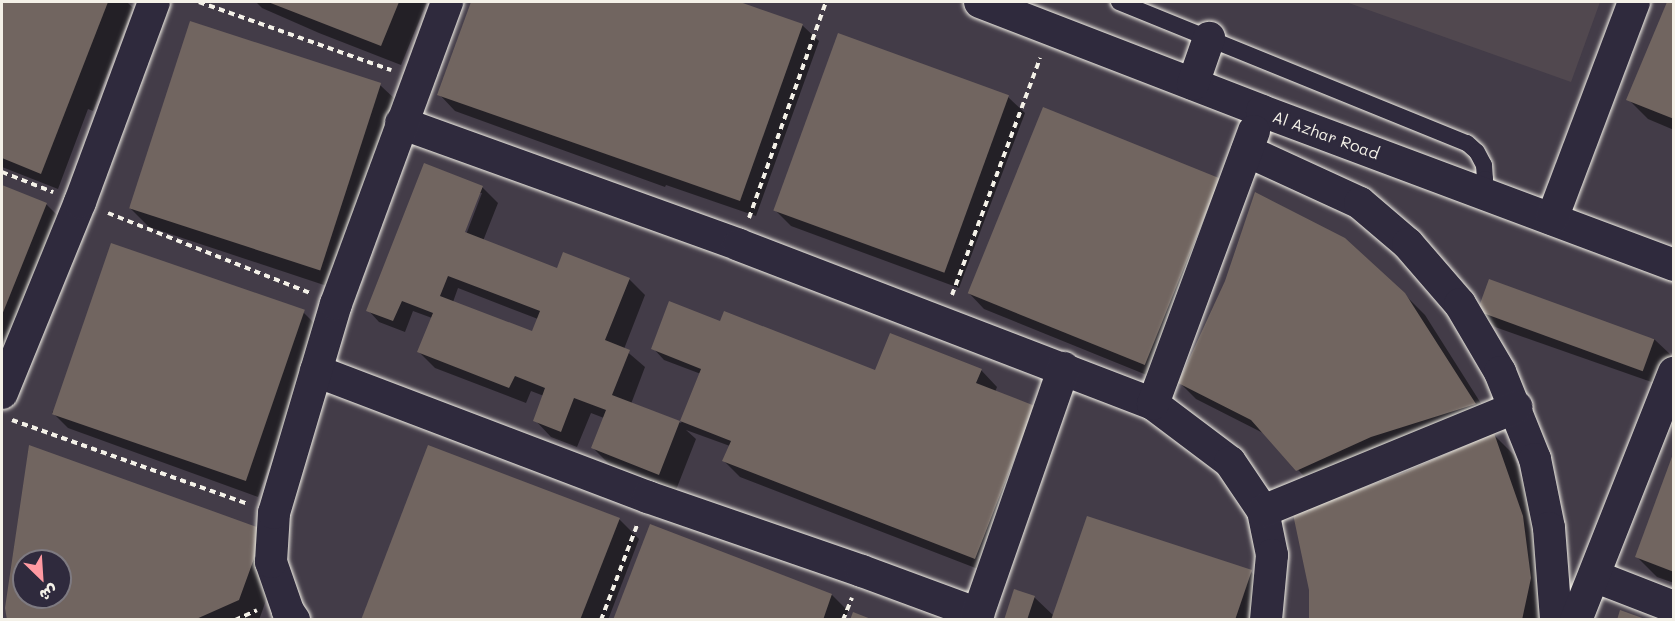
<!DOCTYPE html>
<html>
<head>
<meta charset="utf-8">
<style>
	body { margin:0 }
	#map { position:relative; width:1675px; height:621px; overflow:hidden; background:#433c48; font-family:Mali,"Playpen Sans Arabic",sans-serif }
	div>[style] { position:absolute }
	.built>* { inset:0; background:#51484f }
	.shadow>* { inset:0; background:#0007 }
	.building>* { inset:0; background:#716560; transform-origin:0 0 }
	.path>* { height:4px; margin-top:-2px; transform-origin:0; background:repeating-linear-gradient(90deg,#f4f1e8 0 6px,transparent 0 10.5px) }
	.roads { filter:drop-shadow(0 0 2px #f4f1e8) drop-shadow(0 0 2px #f4f1e8) }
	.service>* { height:16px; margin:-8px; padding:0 8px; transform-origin:8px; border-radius:8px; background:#2f2a3d }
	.minor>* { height:32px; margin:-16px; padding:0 16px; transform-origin:16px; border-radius:16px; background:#2f2a3d }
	span { translate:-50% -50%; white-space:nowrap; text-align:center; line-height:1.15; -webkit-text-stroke:5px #2f2a3d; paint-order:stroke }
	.street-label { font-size:16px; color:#f4f1e8 }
	.frame { position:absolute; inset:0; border:3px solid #f4f1e8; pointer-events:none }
	.north { position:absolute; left:12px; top:549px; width:60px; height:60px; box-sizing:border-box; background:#2f2a3d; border:2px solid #7e7a81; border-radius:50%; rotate:155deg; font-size:16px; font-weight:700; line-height:24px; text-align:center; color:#f4f1e8 }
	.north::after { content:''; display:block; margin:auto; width:21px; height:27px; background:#ff9aa2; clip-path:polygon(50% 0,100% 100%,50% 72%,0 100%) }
</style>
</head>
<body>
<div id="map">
	<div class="built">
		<i style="clip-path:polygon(1346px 2px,1600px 2px,1571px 82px)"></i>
	</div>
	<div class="shadow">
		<i style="clip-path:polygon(2px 2px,127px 2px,133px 8px,93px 111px,88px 109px,58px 189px,2px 167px)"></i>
		<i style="clip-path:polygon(256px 2px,427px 2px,401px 65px,319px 33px,262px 8px)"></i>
		<i style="clip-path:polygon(472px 2px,735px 2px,802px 25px,819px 41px,756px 216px,666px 185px,665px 187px,455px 111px,439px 94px)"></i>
		<i style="clip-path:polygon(1669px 2px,1674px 2px,1674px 130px,1648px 119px,1628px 99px)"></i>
		<i style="clip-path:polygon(839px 35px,1008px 97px,1025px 113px,959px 288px,791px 226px,775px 210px)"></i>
		<i style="clip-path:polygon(380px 85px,397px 101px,339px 290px,149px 227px,129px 207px)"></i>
		<i style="clip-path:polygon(1219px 180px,1159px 380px,984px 309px,968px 292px)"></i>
		<i style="clip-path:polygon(2px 187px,46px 204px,62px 220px,2px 372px)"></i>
		<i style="clip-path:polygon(evenodd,482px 187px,498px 203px,483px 241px,558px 270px,629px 279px,645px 295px,624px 349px,645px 367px,631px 404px,681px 423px,701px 374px,664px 360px,653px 348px,721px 322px,876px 372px,981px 370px,997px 387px,995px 392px,1034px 407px,991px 574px,740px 477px,724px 461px,730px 446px,686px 430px,696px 439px,676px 490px,609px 464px,593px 448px,604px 418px,591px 413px,577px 447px,551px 437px,535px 420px,544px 396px,531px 391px,526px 403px,435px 368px,419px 352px,432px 318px,413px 311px,405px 332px,379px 322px,368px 310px,482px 187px,478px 193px,482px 193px,464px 240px,461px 239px,478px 193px,482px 187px,458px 288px,538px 319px,533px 333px,453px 302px,458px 288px)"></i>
		<i style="clip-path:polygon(1404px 294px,1425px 315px,1494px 424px,1313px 486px,1265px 434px,1196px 399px,1180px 383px)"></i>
		<i style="clip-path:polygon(1479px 311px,1654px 339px,1671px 355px,1660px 385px,1495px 327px)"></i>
		<i style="clip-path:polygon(303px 312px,319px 328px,258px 497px,68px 428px,52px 412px)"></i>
		<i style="clip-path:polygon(1494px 435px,1514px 455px,1542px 537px,1545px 620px,1311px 620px,1403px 475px)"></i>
		<i style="clip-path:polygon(evenodd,30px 447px,256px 528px,272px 545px,274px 578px,259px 620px,8px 620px,30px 447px,24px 561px,60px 561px,60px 597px,24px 597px,24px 561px)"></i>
		<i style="clip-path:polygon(1674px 458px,1674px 583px,1657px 577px,1637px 557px)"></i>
		<i style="clip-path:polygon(619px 519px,639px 539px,608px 620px,362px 620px)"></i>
		<i style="clip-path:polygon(651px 526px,832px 595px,848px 611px,845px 620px,615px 620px)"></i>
		<i style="clip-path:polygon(1251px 572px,1271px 591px,1261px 620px,1005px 620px,1034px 597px,1054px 616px)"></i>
	</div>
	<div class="building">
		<i style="clip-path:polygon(2px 2px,108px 2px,41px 174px,2px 158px)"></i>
		<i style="clip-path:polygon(268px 2px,399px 2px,381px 46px)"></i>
		<i style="clip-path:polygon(471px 2px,740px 2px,803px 24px,740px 201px,437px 95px)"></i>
		<i style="clip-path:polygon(1667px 2px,1674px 2px,1674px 119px,1626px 100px)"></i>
		<i style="left:190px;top:21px;width:201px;height:197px;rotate:18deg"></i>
		<i style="left:838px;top:33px;width:182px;height:189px;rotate:20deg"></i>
		<i style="left:1043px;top:107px;width:191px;height:201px;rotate:22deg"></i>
		<i style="clip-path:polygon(evenodd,424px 163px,483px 186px,465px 232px,557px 268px,563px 252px,630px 278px,605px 340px,630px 350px,612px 395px,680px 421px,701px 369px,651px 349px,669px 301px,720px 321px,724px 311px,875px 370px,890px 333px,982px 369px,976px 383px,1035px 406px,975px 559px,722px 461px,731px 441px,680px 421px,659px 475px,591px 448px,606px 410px,574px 398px,561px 432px,533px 421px,545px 388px,515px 376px,509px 388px,417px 352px,433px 313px,402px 301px,393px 321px,366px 311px,424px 163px,448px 276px,540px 311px,532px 331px,440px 296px,448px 276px)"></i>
		<i style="clip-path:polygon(2px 185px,47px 203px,2px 315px)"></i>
		<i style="clip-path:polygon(1255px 192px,1345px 238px,1405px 293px,1476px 404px,1371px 437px,1296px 471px,1251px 420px,1178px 383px,1225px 281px)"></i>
		<i style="left:111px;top:243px;width:205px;height:181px;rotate:19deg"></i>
		<i style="left:1489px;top:279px;width:176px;height:34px;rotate:20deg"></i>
		<i style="clip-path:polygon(1494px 433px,1523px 516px,1531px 578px,1522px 620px,1309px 620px,1309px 590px,1293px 514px,1403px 473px)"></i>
		<i style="clip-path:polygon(evenodd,29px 445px,257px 527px,255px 556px,239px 600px,194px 620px,7px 620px,5px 608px,29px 445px,24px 561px,60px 561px,60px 597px,24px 597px,24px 561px)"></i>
		<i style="clip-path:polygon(428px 445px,620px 518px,580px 620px,361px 620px)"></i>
		<i style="clip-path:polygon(1673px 454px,1674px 454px,1674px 572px,1635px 557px)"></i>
		<i style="clip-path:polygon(1087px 516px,1252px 570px,1235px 620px,1051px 620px)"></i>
		<i style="clip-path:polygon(650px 524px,832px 594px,823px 620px,613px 620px)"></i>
		<i style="clip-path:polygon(1014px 589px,1035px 596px,1027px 620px,1004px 620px)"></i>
		<i style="clip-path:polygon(1620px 610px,1645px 619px,1645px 620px,1617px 620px)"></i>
		<i style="clip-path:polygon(853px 612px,871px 619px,871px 620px,850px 620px)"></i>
	</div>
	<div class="path">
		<i style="left:199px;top:2px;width:204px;rotate:19.5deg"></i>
		<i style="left:2px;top:172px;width:55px;rotate:21.4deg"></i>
		<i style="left:108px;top:213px;width:217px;rotate:21.6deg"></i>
		<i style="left:749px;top:218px;width:229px;rotate:-70.4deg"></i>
		<i style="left:952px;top:295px;width:253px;rotate:-69.6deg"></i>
		<i style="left:12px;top:420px;width:251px;rotate:19.6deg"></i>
		<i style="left:235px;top:620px;width:24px;rotate:-24deg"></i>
		<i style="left:601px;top:620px;width:102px;rotate:-69.2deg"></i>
		<i style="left:843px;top:620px;width:24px;rotate:-68deg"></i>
	</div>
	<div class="roads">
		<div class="service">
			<i style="left:1119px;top:2px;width:375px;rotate:22.1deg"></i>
			<i style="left:1467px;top:143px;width:13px;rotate:42deg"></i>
			<i style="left:1477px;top:152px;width:15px;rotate:62deg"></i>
			<i style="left:1484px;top:165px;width:14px;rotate:86deg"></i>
			<i style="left:1485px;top:179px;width:14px;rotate:111deg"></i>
		</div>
		<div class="minor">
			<i style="left:980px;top:2px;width:302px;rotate:21.1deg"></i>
			<i style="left:1262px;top:111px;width:440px;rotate:20.5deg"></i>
			<i style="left:1193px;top:84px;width:49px;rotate:-70.8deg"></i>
			<i style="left:401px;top:123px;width:359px;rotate:19.8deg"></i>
			<i style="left:739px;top:245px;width:443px;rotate:21deg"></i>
			<i style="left:1153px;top:404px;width:96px;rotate:37deg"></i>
			<i style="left:1230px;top:462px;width:59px;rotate:56deg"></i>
			<i style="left:1263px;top:511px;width:45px;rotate:78.4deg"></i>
			<i style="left:1272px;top:555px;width:65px;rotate:95.3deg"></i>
			<i style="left:1247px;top:151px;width:124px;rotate:24.7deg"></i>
			<i style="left:1360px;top:203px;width:63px;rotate:40.5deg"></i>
			<i style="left:1408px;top:244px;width:79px;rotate:49.1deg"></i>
			<i style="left:1460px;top:304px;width:79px;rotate:59.5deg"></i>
			<i style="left:1500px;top:372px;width:94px;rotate:68.1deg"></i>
			<i style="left:1535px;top:459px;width:70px;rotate:78.5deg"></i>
			<i style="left:1549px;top:528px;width:92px;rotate:85.6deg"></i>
			<i style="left:1552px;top:219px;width:232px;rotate:-69.3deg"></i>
			<i style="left:316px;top:371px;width:355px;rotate:20.8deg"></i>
			<i style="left:648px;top:497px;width:226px;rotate:19.1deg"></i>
			<i style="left:862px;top:571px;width:124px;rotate:20.3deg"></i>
			<i style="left:2px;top:393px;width:206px;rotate:-67.8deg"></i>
			<i style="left:80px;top:202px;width:213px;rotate:-69.7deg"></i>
			<i style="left:1153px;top:404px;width:291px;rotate:-69.7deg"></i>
			<i style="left:1263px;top:511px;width:274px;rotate:-22.3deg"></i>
			<i style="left:1594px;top:576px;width:86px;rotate:21.2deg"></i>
			<i style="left:294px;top:620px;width:11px;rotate:-124deg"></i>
			<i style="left:288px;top:611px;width:52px;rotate:-109.1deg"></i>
			<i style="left:271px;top:562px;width:49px;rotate:-86.5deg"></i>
			<i style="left:274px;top:513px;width:218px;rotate:-73.5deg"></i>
			<i style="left:336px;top:304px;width:322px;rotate:-69.8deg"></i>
			<i style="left:976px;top:620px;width:267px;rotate:-70.8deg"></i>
			<i style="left:1576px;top:620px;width:266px;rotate:-68.4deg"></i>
		</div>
	</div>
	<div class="street-label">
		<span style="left:1326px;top:135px;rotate:20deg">Al Azhar Road</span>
	</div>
	<div class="frame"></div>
	<div class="north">ش</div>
</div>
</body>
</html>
